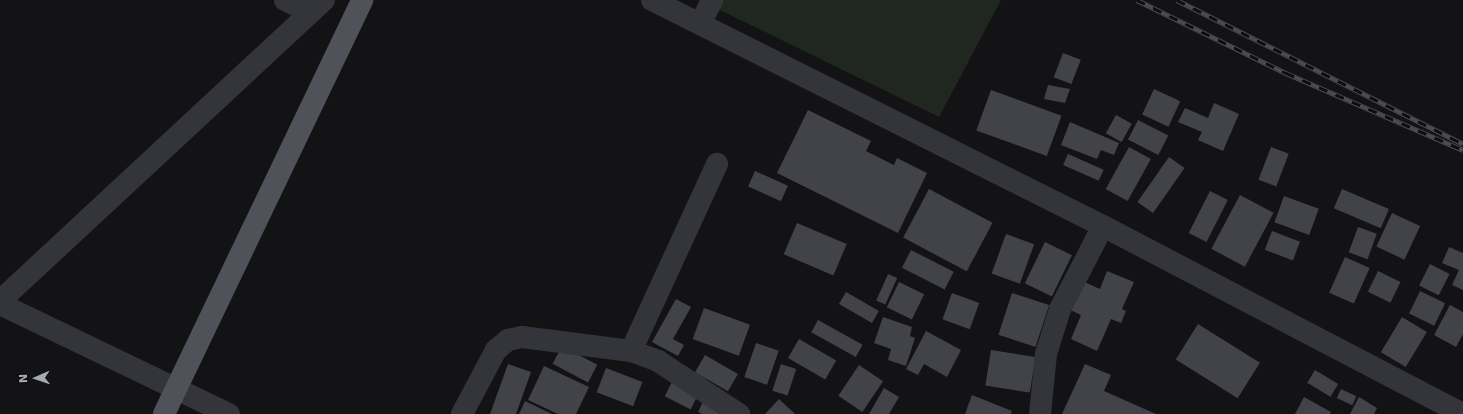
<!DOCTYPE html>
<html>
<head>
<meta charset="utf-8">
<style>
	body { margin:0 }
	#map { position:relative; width:1463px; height:414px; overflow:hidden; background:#131315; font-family:"DejaVu Sans",sans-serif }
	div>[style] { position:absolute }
	.green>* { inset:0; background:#202720 }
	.building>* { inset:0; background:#424348; transform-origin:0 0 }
	.minor>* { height:22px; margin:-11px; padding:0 11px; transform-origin:11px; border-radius:11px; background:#34353a }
	.major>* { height:22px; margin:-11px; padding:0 11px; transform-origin:11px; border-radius:11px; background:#505259 }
	.rail>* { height:4.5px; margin-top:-2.25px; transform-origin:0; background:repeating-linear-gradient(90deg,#0e0e10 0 9px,#4b4d53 0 18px); box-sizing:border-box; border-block:1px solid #4b4d53 }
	span { translate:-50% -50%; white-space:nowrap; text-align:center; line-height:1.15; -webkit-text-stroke:4px #0e0e10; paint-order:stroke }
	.north { position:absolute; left:16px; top:358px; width:40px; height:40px; -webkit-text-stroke:3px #0e0e10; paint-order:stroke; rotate:268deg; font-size:11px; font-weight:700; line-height:16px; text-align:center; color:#a5aab5 }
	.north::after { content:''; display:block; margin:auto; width:14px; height:18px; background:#a5aab5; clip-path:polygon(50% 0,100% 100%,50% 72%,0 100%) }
</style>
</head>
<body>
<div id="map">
	<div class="green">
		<i style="clip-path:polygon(723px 0,1001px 0,939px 117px,718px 9px)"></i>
	</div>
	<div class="building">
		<i style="left:1063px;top:53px;width:19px;height:26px;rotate:21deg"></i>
		<i style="clip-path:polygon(1048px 85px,1070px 89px,1065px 103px,1044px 99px)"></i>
		<i style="left:1154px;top:89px;width:29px;height:28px;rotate:25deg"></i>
		<i style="left:991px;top:90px;width:75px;height:43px;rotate:20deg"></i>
		<i style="clip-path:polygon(1214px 103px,1239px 114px,1223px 151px,1198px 140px,1202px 132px,1178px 122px,1185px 108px,1208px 118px)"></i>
		<i style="clip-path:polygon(808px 110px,871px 141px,866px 151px,894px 165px,897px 158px,927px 173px,898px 233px,777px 173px)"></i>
		<i style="left:1116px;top:115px;width:18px;height:21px;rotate:29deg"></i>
		<i style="left:1138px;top:120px;width:34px;height:22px;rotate:27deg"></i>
		<i style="clip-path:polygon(1070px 122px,1119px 143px,1114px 155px,1101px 150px,1097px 159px,1061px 145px)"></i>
		<i style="left:1129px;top:147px;width:25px;height:48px;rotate:29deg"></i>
		<i style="left:1271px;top:147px;width:19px;height:35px;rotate:21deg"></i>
		<i style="left:1068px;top:154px;width:39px;height:12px;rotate:24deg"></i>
		<i style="left:1169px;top:157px;width:19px;height:55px;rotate:35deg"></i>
		<i style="left:755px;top:171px;width:36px;height:17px;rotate:24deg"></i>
		<i style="left:929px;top:189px;width:72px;height:55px;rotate:28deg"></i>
		<i style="left:1342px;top:189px;width:51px;height:21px;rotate:23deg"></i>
		<i style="left:1210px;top:191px;width:20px;height:47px;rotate:27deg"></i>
		<i style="left:1240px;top:195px;width:38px;height:61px;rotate:28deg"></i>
		<i style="left:1284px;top:196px;width:37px;height:28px;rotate:20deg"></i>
		<i style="left:1392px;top:213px;width:31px;height:37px;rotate:25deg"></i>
		<i style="left:797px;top:223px;width:54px;height:34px;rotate:23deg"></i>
		<i style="left:1358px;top:227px;width:20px;height:27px;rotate:20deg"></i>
		<i style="left:1272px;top:231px;width:30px;height:20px;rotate:21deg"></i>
		<i style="left:1006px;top:234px;width:30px;height:42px;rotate:20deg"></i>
		<i style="left:1045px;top:242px;width:30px;height:46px;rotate:26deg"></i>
		<i style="clip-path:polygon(1449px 247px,1463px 253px,1463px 290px,1452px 285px,1459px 270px,1442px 263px)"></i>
		<i style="left:911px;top:250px;width:48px;height:20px;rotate:27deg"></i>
		<i style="left:1345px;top:257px;width:27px;height:39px;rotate:24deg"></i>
		<i style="left:1430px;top:264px;width:22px;height:24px;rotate:27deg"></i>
		<i style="clip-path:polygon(1107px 271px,1134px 282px,1122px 309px,1126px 311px,1121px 323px,1111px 319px,1097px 351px,1071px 339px,1081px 315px,1070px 310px,1082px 281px,1100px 289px)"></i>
		<i style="left:1378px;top:271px;width:25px;height:23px;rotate:26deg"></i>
		<i style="left:888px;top:274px;width:10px;height:29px;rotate:24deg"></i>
		<i style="left:899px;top:282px;width:28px;height:28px;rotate:26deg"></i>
		<i style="left:1420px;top:291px;width:28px;height:25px;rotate:26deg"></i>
		<i style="left:846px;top:292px;width:38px;height:14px;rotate:30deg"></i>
		<i style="left:952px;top:293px;width:29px;height:28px;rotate:20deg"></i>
		<i style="left:1012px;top:293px;width:39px;height:44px;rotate:18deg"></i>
		<i style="clip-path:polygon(676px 299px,691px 307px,673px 339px,684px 345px,678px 356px,652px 342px)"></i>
		<i style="clip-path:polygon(1450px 305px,1463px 312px,1463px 334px,1456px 347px,1434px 335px)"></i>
		<i style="left:704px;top:308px;width:49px;height:33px;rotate:20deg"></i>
		<i style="clip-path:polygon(883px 317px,912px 327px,910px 336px,915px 338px,906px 366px,888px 360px,891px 349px,874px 343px)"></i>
		<i style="left:1402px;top:317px;width:29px;height:41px;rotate:31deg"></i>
		<i style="left:818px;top:320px;width:51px;height:14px;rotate:29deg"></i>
		<i style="left:1198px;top:324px;width:73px;height:42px;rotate:32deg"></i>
		<i style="clip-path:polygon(926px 331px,961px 350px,947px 377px,924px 364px,918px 375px,906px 369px)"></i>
		<i style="left:799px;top:339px;width:43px;height:22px;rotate:30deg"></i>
		<i style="left:756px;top:343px;width:24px;height:36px;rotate:19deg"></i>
		<i style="left:562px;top:346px;width:40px;height:20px;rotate:28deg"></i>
		<i style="left:991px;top:350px;width:45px;height:36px;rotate:9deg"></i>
		<i style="left:705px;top:355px;width:38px;height:20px;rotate:30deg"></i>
		<i style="clip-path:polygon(508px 364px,531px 372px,516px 414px,490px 414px)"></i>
		<i style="left:781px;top:364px;width:16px;height:28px;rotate:18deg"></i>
		<i style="clip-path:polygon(1085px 364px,1111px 375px,1104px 391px,1156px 414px,1062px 414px)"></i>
		<i style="left:859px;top:365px;width:29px;height:37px;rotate:34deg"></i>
		<i style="clip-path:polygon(544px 366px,589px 387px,576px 414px,558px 414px,528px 400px)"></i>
		<i style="left:606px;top:368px;width:39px;height:26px;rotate:21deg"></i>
		<i style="left:1315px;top:370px;width:27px;height:15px;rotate:31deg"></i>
		<i style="left:672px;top:382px;width:29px;height:16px;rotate:27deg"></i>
		<i style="clip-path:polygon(884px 388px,899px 397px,889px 414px,869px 414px)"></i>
		<i style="left:1341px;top:389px;width:17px;height:10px;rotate:25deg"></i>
		<i style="clip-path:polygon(972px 395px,1012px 411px,1011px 414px,965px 414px)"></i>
		<i style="clip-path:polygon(1304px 397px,1331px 412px,1330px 414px,1295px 414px)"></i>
		<i style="clip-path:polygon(1359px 397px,1377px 408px,1374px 414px,1350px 414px)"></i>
		<i style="clip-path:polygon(779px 399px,795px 414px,765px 414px)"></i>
		<i style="clip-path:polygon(704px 400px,727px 414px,702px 414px,698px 412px)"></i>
		<i style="clip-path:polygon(525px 401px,552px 414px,519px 414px)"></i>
	</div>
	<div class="minor">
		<i style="left:285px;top:0;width:28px;rotate:27deg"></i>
		<i style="left:652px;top:0;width:504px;rotate:26.62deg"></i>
		<i style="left:1103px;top:226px;width:406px;rotate:27.6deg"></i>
		<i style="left:700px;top:24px;width:27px;rotate:-63deg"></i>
		<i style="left:0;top:301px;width:442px;rotate:-42.9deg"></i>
		<i style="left:0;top:304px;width:254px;rotate:25.7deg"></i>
		<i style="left:631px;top:351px;width:206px;rotate:-65.3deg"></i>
		<i style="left:462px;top:414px;width:72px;rotate:-62deg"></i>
		<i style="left:496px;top:350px;width:16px;rotate:-40deg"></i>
		<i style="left:508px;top:340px;width:14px;rotate:-12deg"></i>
		<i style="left:522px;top:337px;width:110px;rotate:7.3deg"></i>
		<i style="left:631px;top:351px;width:29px;rotate:20deg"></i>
		<i style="left:658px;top:361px;width:97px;rotate:33.2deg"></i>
		<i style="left:1040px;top:414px;width:60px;rotate:-84.3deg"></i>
		<i style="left:1046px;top:354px;width:47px;rotate:-72.7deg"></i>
		<i style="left:1060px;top:309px;width:93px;rotate:-62.6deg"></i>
	</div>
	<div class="major">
		<i style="left:164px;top:414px;width:459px;rotate:-64.4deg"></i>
	</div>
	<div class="rail">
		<i style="left:1137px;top:0;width:166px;rotate:26.1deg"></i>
		<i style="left:1286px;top:73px;width:193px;rotate:23.5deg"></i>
		<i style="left:1177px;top:0;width:320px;rotate:26.7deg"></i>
	</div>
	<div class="north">N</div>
</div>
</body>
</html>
